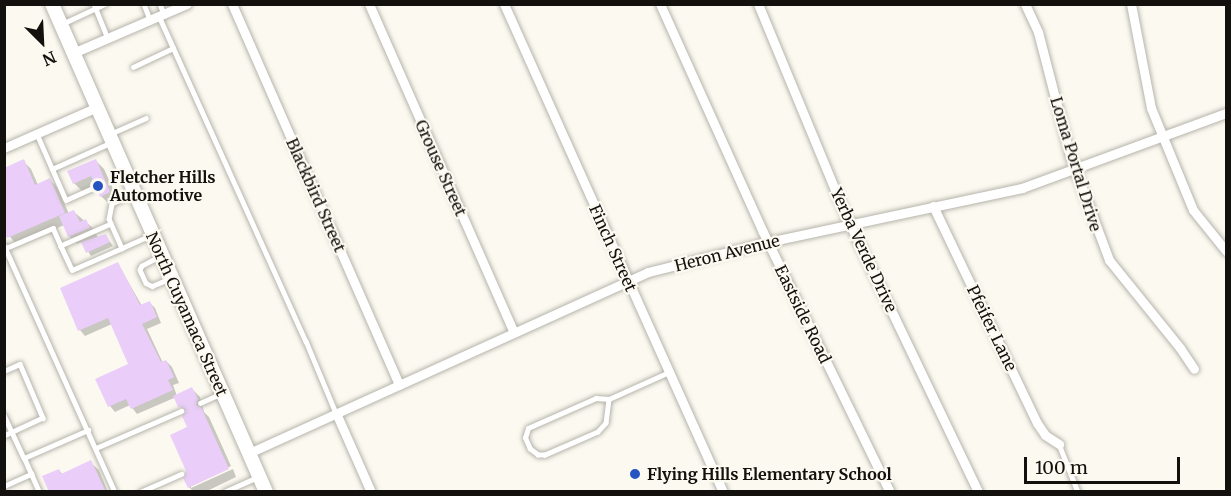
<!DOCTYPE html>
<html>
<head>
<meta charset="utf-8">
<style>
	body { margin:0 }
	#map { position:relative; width:1231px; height:496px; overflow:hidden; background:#fbf9f0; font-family:Merriweather,serif }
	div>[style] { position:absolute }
	.shadow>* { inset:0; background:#0003 }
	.building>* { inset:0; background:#eacef9 }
	.roads { filter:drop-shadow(0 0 2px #b6b4ab) drop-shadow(0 0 2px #b6b4ab) }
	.lane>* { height:4.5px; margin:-2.25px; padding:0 2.25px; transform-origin:2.25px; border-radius:2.25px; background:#fff }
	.street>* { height:9px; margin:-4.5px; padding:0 4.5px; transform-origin:4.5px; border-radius:4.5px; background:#fff }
	.secondary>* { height:14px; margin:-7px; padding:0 7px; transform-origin:7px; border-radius:7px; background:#fff }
	.dots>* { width:16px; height:16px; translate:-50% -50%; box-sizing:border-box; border:3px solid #fbf9f0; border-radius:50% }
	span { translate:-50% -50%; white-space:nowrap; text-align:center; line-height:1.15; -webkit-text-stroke:4.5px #fbf9f0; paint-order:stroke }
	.street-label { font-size:16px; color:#12110e }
	.poi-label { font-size:16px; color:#12110e; font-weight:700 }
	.left { translate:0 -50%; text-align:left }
	.frame { position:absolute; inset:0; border:6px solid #12110e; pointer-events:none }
	.north { position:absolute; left:12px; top:12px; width:60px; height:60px; -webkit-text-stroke:4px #fbf9f0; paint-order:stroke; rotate:156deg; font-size:16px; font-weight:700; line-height:24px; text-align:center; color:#12110e }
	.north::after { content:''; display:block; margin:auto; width:21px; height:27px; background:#12110e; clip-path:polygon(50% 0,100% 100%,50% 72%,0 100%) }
	.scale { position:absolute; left:1024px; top:457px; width:156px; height:27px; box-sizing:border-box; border:3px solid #12110e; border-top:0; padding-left:8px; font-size:18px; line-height:21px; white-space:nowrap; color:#12110e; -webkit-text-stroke:4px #fbf9f0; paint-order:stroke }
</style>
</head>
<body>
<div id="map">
	<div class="shadow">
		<i style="clip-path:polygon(23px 161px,31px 169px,38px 185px,50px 180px,58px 188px,69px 214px,74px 212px,94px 229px,98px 238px,106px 236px,113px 246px,91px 256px,82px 242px,77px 244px,69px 236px,64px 225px,17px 246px,6px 231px)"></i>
		<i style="clip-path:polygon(96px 161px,104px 169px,118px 200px,109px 204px,101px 196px,96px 185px,82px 191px,74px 183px)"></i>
		<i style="clip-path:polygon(118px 264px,142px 306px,149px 302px,155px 308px,161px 323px,147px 329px,163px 363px,166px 361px,172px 367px,179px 383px,173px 385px,177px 396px,192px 389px,200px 397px,204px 412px,209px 417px,231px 466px,191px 485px,191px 488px,233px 469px,236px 477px,205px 492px,194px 492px,189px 487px,186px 472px,189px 428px,185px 412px,174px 398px,137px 414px,130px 405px,115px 412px,110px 406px,97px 379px,130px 365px,112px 324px,85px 336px,80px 330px)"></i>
		<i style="clip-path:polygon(90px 462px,99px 470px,108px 492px,51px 492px,59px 470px,63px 475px)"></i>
	</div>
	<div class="building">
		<i style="clip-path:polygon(24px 159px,35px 185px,50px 178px,65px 213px,7px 238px,4px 232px,4px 168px)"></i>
		<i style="clip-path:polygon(96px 159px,110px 192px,100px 197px,91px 176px,73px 184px,67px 171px)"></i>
		<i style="clip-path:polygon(74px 210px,80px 222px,86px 219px,90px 228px,68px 237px,59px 216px)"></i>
		<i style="clip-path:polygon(106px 234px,110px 242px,86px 253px,81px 242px)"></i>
		<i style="clip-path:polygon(118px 262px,140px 305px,150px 301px,157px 317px,142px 324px,161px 362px,166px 360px,174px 377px,168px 380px,173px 390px,131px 409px,126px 399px,108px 407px,95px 379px,128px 364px,108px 318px,78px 331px,60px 288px)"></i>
		<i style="clip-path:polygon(192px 387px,198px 399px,196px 405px,201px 407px,229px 469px,188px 488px,183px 478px,186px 471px,170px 435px,187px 427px,182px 416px,185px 409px,178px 407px,173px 396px)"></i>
		<i style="clip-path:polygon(91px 460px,106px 492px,49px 492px,42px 476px,59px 469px,61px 474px)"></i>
	</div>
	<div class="roads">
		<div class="lane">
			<i style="left:94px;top:4px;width:37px;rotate:68deg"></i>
			<i style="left:144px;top:4px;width:17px;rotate:69deg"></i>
			<i style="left:160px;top:4px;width:11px;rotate:68deg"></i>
			<i style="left:159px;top:16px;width:357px;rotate:65.7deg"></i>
			<i style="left:306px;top:341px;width:78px;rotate:67.4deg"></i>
			<i style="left:64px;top:23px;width:45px;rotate:-24.9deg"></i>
			<i style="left:133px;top:67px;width:44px;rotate:-25.4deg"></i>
			<i style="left:37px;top:134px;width:72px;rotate:66.3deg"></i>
			<i style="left:66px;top:200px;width:30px;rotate:-24deg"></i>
			<i style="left:110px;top:134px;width:39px;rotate:-24deg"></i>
			<i style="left:52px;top:169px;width:64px;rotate:-24.1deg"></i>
			<i style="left:134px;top:194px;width:24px;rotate:156deg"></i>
			<i style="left:112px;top:204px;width:15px;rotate:101deg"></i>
			<i style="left:109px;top:219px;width:32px;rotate:66deg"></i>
			<i style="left:122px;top:248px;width:32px;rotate:-24deg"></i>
			<i style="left:111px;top:224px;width:55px;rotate:156.3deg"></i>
			<i style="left:61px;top:246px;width:26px;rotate:65deg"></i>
			<i style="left:72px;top:270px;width:55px;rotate:-23.7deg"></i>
			<i style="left:4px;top:245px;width:271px;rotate:65.8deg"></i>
			<i style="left:6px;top:248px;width:51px;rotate:-23.1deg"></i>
			<i style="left:53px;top:228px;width:20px;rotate:66deg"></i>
			<i style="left:161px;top:256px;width:21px;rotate:152deg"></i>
			<i style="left:142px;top:266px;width:4px;rotate:117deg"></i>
			<i style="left:140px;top:270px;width:14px;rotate:65deg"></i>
			<i style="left:146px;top:283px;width:7px;rotate:27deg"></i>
			<i style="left:152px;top:286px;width:21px;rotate:-23deg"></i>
			<i style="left:4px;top:371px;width:17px;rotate:-24deg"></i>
			<i style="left:20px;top:364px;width:59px;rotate:66.9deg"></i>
			<i style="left:43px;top:418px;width:43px;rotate:155.2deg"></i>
			<i style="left:609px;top:399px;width:24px;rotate:97deg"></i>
			<i style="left:606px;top:423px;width:12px;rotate:132deg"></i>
			<i style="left:598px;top:432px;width:58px;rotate:156.5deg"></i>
			<i style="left:545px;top:455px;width:7px;rotate:180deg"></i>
			<i style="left:538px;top:455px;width:10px;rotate:-143deg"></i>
			<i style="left:530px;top:449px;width:12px;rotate:-114deg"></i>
			<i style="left:525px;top:438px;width:10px;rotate:-73deg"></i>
			<i style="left:528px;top:428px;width:74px;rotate:-23.8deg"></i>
			<i style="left:596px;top:398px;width:13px;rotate:4deg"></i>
			<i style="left:609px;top:399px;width:66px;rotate:-24.2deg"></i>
			<i style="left:200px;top:403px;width:24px;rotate:-24deg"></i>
			<i style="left:4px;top:415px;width:47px;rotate:65.1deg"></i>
			<i style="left:1059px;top:444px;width:52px;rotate:68.4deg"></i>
			<i style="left:96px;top:448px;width:93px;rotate:-23.5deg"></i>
			<i style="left:4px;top:486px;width:30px;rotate:-24deg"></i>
			<i style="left:39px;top:492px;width:37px;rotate:-114deg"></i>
			<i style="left:24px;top:458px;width:70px;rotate:-23.6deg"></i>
			<i style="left:140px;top:492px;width:45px;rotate:-23.7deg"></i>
			<i style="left:224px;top:492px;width:36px;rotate:-24deg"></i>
		</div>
		<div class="street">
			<i style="left:232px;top:4px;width:416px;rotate:66.3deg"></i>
			<i style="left:369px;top:4px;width:359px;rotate:66.2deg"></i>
			<i style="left:504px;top:4px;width:535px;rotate:65.83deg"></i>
			<i style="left:660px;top:4px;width:250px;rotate:65.7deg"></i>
			<i style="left:763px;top:232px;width:289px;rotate:64deg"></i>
			<i style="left:758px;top:4px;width:227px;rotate:67.5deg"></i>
			<i style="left:845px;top:214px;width:308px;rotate:64.4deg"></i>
			<i style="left:1025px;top:4px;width:31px;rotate:65deg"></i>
			<i style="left:1038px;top:32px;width:128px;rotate:75.5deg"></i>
			<i style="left:1070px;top:156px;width:111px;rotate:69.4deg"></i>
			<i style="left:1109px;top:260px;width:113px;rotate:51.1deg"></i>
			<i style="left:1180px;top:348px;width:25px;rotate:56deg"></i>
			<i style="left:1131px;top:4px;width:106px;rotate:79.1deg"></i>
			<i style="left:1151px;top:108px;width:110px;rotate:67.6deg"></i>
			<i style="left:1193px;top:210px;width:53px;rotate:51.2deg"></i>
			<i style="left:73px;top:53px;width:124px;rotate:-23.3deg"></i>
			<i style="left:4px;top:148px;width:99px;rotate:-23.7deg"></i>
			<i style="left:933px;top:206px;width:241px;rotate:64.4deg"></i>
			<i style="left:1037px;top:423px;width:14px;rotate:56deg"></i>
			<i style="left:1045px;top:435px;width:17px;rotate:33deg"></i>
			<i style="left:336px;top:413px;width:86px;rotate:66.1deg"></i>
			<i style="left:249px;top:453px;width:438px;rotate:-24.4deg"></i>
			<i style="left:648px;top:272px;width:124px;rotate:-14deg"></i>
			<i style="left:768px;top:242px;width:260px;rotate:-12deg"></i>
			<i style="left:1022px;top:188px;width:217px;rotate:-20.2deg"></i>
		</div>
		<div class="secondary">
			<i style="left:52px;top:4px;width:533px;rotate:66.32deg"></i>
		</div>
	</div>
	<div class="dots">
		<i style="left:98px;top:186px;background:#2554c2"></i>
		<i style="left:635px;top:474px;background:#2554c2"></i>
	</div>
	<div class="street-label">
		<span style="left:1076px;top:164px;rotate:73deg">Loma Portal Drive</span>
		<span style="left:441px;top:168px;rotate:66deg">Grouse Street</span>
		<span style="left:316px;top:195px;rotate:66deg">Blackbird Street</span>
		<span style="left:613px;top:248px;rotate:66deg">Finch Street</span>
		<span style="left:864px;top:250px;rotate:65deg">Yerba Verde Drive</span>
		<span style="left:727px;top:253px;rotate:-14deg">Heron Avenue</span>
		<span style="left:187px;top:314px;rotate:66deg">North Cuyamaca Street</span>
		<span style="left:803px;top:314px;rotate:64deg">Eastside Road</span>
		<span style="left:992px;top:328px;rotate:64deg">Pfeifer Lane</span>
	</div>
	<div class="poi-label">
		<span class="left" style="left:110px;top:186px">Fletcher Hills<br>Automotive</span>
		<span class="left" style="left:647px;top:474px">Flying Hills Elementary School</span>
	</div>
	<div class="frame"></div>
	<div class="north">N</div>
	<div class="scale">100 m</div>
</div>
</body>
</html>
